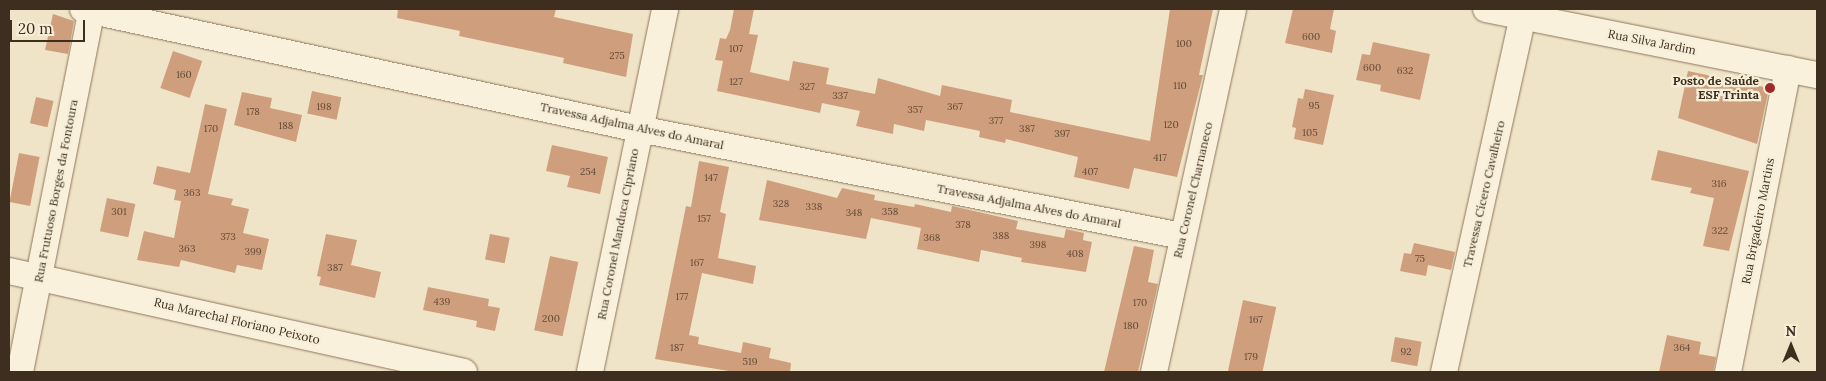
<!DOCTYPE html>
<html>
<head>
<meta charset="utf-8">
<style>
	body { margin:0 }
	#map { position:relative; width:1826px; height:381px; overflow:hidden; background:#f0e4c8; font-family:Lora,serif }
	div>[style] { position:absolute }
	.building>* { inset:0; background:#cf9f7d; transform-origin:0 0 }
	.roads { filter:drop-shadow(0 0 1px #8d765c) drop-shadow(0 0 1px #8d765c) }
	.minor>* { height:26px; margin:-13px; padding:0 13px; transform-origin:13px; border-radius:13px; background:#faf1dc }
	.dots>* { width:14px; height:14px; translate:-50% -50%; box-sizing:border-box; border:2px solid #f7eed8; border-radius:50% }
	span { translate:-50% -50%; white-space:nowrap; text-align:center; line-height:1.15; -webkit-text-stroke:4.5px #f7eed8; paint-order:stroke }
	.number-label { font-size:10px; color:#624a37 }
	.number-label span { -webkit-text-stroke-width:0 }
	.street-label { font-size:12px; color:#3d2e20 }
	.poi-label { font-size:12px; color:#3d2e20; font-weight:700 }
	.right { translate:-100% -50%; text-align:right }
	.frame { position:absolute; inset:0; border:10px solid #3d2e20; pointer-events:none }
	.north { position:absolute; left:1766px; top:321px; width:50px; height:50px; -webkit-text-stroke:4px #f7eed8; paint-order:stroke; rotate:0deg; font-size:14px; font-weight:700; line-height:20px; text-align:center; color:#3d2e20 }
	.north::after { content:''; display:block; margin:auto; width:18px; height:22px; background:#3d2e20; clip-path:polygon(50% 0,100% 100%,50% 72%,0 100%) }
	.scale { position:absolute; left:10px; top:20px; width:75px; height:22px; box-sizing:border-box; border:2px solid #3d2e20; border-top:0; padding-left:6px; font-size:15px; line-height:18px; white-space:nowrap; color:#3d2e20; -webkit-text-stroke:4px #f7eed8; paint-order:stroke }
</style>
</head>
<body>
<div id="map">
	<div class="building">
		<i style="clip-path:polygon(398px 9px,556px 9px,554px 17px,633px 34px,626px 77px,563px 63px,564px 58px,459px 36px,460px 31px,397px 18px)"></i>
		<i style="clip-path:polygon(734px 9px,754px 9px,749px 34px,758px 35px,750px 72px,789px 81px,793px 61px,829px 68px,826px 84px,875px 94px,878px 78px,940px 96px,942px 85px,1012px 100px,1010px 112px,1150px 141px,1170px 9px,1213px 9px,1199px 75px,1203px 75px,1177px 177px,1134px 168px,1129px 189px,1074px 177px,1078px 157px,1006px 139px,1005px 143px,979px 137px,980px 131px,926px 120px,924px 131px,894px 124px,893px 134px,856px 126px,860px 111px,822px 103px,820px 113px,717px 91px,723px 61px,715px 60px,720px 38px,726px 39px,730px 30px)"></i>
		<i style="clip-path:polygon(1293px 9px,1334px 9px,1330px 29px,1336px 31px,1332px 53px,1285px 43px)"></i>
		<i style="clip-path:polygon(53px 14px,74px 21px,68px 54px,45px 50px)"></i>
		<i style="clip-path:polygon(1373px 42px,1430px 54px,1420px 100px,1380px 91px,1381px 85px,1356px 80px,1362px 54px,1370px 55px)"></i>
		<i style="left:173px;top:51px;width:31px;height:39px;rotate:19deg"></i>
		<i style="clip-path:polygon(1688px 71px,1769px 88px,1757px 144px,1678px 118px)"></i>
		<i style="clip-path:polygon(1305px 89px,1334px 95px,1323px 145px,1294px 139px,1296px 128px,1292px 127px,1298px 98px,1303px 99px)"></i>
		<i style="left:312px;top:91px;width:30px;height:23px;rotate:12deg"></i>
		<i style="clip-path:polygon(242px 92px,272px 98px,270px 108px,302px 115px,296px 142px,234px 125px)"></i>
		<i style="left:36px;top:97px;width:18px;height:27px;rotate:13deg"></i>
		<i style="clip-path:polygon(205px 104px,227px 109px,208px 194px,233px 199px,231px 205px,249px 209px,243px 233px,269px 239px,262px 270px,237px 265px,235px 273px,181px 260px,179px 267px,137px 260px,144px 231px,174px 238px,181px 201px,174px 200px,176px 190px,153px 184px,157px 166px,190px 173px)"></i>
		<i style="clip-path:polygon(552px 145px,608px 157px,600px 194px,567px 187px,570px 176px,546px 171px)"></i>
		<i style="clip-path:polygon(1658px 150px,1749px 171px,1729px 251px,1703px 246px,1714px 198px,1690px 193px,1692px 188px,1651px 180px)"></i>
		<i style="left:19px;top:153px;width:21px;height:50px;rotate:11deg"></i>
		<i style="clip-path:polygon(699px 161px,729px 167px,720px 212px,726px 214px,718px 258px,756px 266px,753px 284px,702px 273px,689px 335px,699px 337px,698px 344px,741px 353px,743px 342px,771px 348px,769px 358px,791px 363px,790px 372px,735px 372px,655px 359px,686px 206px,691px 207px)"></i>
		<i style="clip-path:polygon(767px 180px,837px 198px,842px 188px,875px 195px,874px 200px,914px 207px,915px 204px,951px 212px,952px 206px,1018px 221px,1016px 229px,1064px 238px,1066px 229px,1084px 233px,1083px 240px,1092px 242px,1086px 272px,1021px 262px,1022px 258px,981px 250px,979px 262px,917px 249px,921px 228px,871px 218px,866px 239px,759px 220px)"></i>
		<i style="left:107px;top:198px;width:29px;height:34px;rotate:12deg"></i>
		<i style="clip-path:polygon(326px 234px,357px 240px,351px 265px,381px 272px,375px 298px,319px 285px,321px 277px,317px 276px)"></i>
		<i style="left:490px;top:234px;width:20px;height:26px;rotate:11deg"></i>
		<i style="clip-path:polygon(1414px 243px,1455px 252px,1451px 270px,1428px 265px,1426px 276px,1400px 271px,1404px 253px,1411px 254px)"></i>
		<i style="clip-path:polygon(1134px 246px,1154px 250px,1148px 282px,1158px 284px,1138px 372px,1104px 372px)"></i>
		<i style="left:550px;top:256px;width:29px;height:76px;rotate:12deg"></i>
		<i style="clip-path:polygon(428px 287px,489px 299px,488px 306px,500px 308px,495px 331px,476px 327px,477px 321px,423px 310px)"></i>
		<i style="left:1243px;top:300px;width:34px;height:73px;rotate:12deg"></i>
		<i style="clip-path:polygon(1667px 335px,1701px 342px,1699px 354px,1716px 357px,1713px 372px,1659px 372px)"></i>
		<i style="left:1395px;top:337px;width:27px;height:25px;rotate:10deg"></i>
	</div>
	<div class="roads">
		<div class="minor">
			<i style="left:83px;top:9px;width:569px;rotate:12.18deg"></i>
			<i style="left:639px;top:129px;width:553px;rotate:11.15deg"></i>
			<i style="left:1486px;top:9px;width:338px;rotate:11.3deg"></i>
			<i style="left:9px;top:271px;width:466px;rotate:12.5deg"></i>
			<i style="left:20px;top:372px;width:370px;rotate:-78.8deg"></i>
			<i style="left:590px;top:372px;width:371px;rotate:-78.3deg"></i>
			<i style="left:1154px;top:372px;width:371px;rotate:-77.7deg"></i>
			<i style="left:1444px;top:372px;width:365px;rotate:-77.5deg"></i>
			<i style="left:1728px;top:372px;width:309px;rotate:-78.8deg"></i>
		</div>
	</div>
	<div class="dots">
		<i style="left:1770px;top:88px;background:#9e2a2b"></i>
	</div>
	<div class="number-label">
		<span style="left:1311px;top:37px">600</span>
		<span style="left:1184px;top:44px">100</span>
		<span style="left:736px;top:49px">107</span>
		<span style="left:617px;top:56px">275</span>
		<span style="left:1372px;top:68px">600</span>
		<span style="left:1405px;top:71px">632</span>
		<span style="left:184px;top:75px">160</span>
		<span style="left:736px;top:82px">127</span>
		<span style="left:1180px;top:86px">110</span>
		<span style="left:807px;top:87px">327</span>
		<span style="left:840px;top:96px">337</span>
		<span style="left:1314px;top:106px">95</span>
		<span style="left:324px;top:107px">198</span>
		<span style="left:955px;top:107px">367</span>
		<span style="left:915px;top:110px">357</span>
		<span style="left:253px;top:112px">178</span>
		<span style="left:996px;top:121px">377</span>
		<span style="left:1171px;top:125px">120</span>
		<span style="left:286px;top:126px">188</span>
		<span style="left:211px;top:129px">170</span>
		<span style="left:1027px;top:129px">387</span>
		<span style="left:1310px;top:133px">105</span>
		<span style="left:1062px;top:134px">397</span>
		<span style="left:1160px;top:158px">417</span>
		<span style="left:588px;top:172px">254</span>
		<span style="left:1090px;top:172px">407</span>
		<span style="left:711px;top:178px">147</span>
		<span style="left:1719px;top:184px">316</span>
		<span style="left:192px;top:193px">363</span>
		<span style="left:781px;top:204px">328</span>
		<span style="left:814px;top:207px">338</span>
		<span style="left:119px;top:212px">301</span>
		<span style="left:890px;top:212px">358</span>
		<span style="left:854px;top:213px">348</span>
		<span style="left:704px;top:219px">157</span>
		<span style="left:963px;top:225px">378</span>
		<span style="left:1720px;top:231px">322</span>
		<span style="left:1001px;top:236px">388</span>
		<span style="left:228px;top:237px">373</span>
		<span style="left:932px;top:238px">368</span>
		<span style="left:1038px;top:245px">398</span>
		<span style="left:187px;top:249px">363</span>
		<span style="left:253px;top:252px">399</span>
		<span style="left:1075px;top:254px">408</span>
		<span style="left:1420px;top:259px">75</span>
		<span style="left:697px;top:263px">167</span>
		<span style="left:335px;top:268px">387</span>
		<span style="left:682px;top:297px">177</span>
		<span style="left:442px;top:302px">439</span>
		<span style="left:1140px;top:303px">170</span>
		<span style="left:551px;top:319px">200</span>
		<span style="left:1256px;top:320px">167</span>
		<span style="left:1131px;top:326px">180</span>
		<span style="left:677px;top:348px">187</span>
		<span style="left:1682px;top:348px">364</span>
		<span style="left:1406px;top:352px">92</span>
		<span style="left:1251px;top:357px">179</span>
		<span style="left:750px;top:362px">519</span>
	</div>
	<div class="street-label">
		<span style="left:1652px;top:42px;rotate:11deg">Rua Silva Jardim</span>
		<span style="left:632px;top:126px;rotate:12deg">Travessa Adjalma Alves do Amaral</span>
		<span style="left:1193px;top:190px;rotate:-77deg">Rua Coronel Charnaneco</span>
		<span style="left:56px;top:191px;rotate:-79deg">Rua Frutuoso Borges da Fontoura</span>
		<span style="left:1484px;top:194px;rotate:-77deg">Travessa Cícero Cavalheiro</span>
		<span style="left:1029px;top:206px;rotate:11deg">Travessa Adjalma Alves do Amaral</span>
		<span style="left:1758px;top:221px;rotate:-79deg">Rua Brigadeiro Martins</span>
		<span style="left:618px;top:234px;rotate:-79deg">Rua Coronel Manduca Cipriano</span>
		<span style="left:237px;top:321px;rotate:13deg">Rua Marechal Floriano Peixoto</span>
	</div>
	<div class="poi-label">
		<span class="right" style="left:1759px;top:88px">Posto de Saúde<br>ESF Trinta</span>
	</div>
	<div class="frame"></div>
	<div class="north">N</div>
	<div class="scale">20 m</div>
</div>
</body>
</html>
